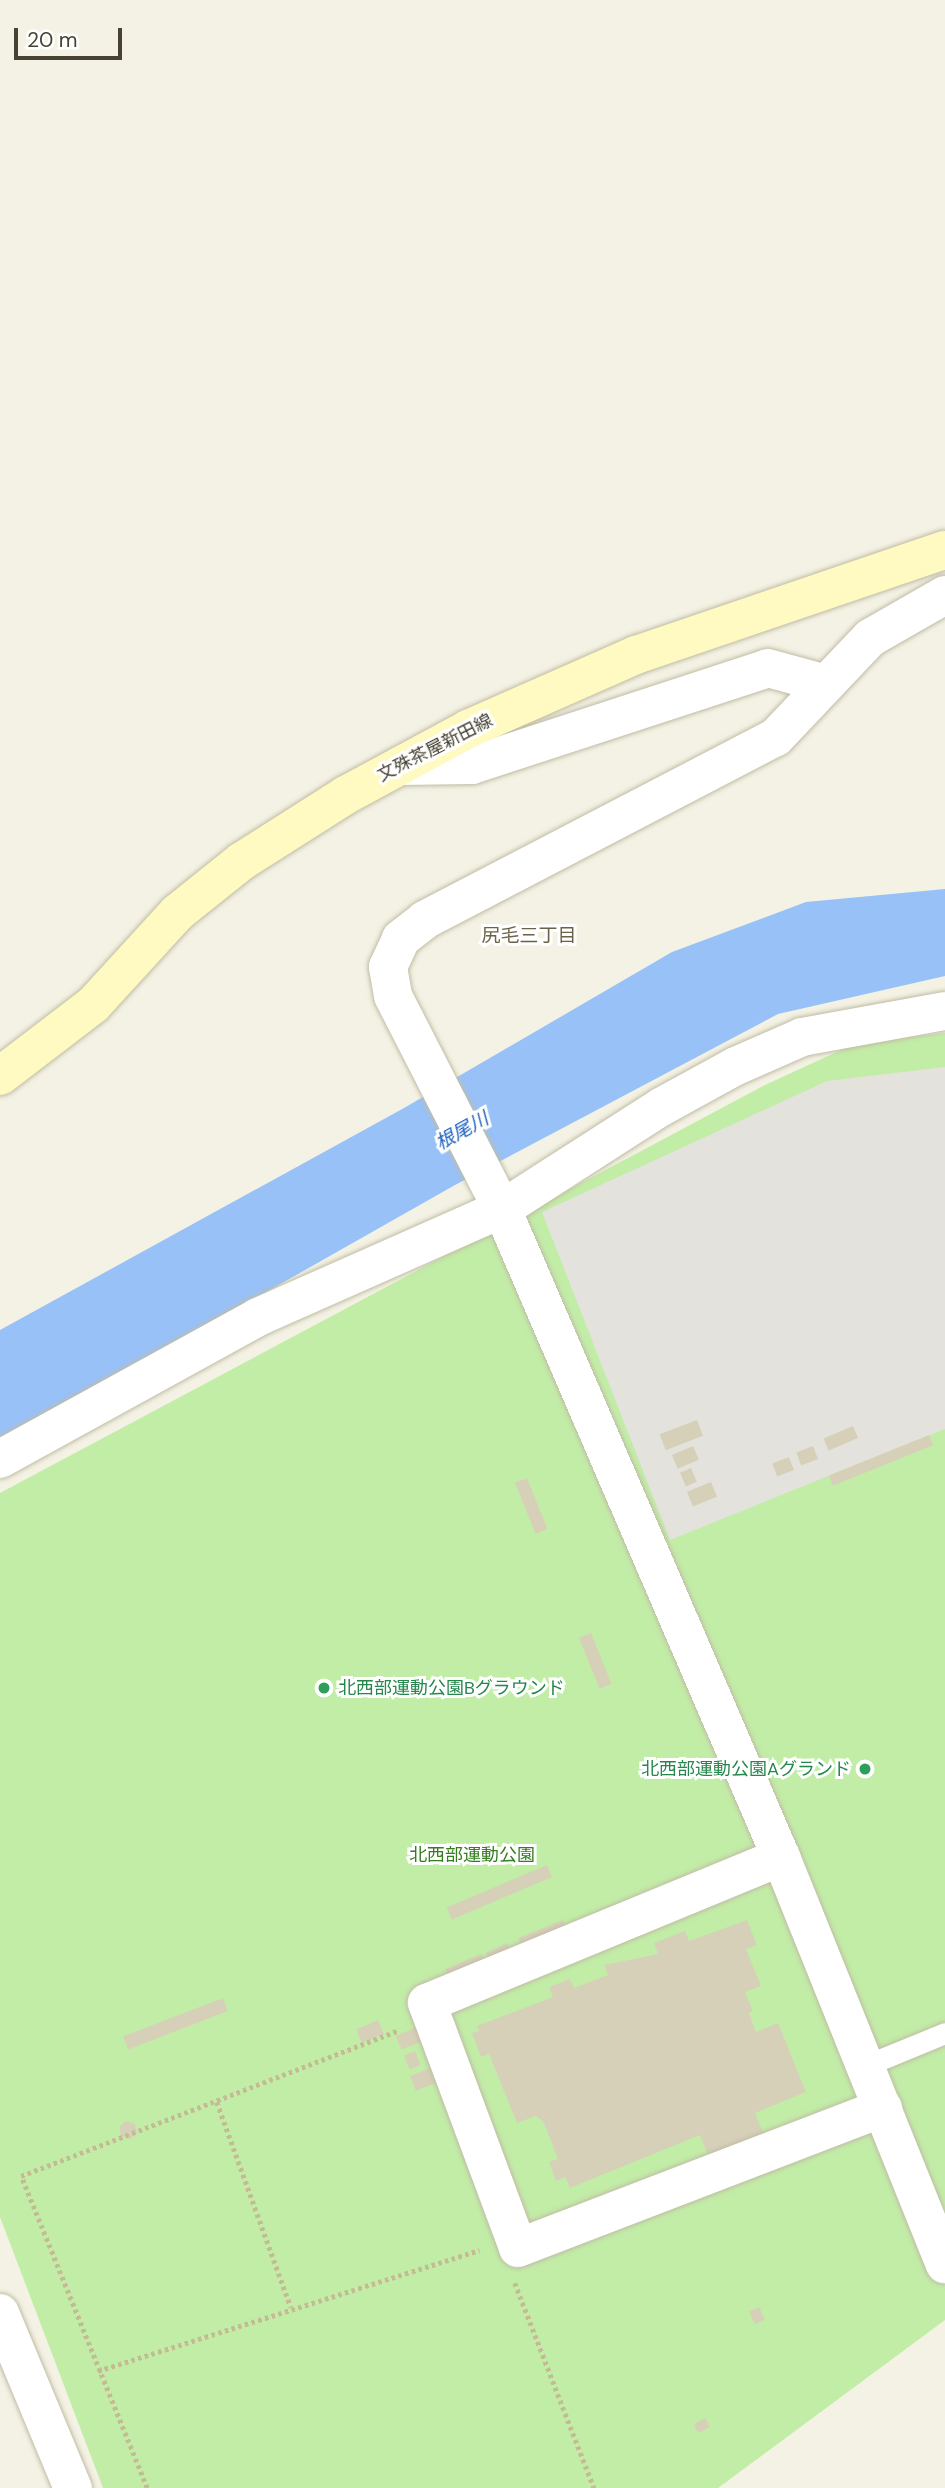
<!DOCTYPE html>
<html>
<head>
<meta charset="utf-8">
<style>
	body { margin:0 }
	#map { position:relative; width:945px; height:2488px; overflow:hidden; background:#f4f2e4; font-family:"DM Sans","Noto Sans JP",sans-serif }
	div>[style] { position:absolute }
	.green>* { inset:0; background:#c2eda7 }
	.parking>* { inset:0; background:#e4e2dd }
	.water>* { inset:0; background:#98c1f8 }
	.building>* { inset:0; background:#d7d0b8; transform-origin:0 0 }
	.path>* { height:4.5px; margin-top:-2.25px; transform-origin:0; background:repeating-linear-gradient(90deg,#c4bb95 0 3.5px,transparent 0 7px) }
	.roads { filter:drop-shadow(0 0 2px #c0bca5) drop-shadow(0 0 2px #c0bca5) }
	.service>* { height:21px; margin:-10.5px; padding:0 10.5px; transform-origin:10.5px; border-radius:10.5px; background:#fff }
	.minor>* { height:38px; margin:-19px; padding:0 19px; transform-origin:19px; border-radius:19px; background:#fff }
	.secondary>* { height:38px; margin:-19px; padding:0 19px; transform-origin:19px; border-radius:19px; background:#fffac2 }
	.dots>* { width:19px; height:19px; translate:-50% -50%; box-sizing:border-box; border:4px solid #fff; border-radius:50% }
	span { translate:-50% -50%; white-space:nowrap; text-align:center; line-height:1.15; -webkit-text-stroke:6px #fff; paint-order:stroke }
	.street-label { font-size:18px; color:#474233 }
	.leisure-label { font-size:18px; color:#27864d }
	.left { translate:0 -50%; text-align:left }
	.right { translate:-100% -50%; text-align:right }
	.park-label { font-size:18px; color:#347e20 }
	.neighbourhood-label { font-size:19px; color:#6b6349 }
	.water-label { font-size:19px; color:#2161be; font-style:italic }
	.scale { position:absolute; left:14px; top:28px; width:108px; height:32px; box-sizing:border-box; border:4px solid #474233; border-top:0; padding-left:9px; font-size:21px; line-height:24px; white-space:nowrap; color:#474233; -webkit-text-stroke:5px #fff; paint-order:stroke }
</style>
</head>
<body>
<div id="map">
	<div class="green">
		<i style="clip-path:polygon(945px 1033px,945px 2320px,718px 2488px,103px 2488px,0 2217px,0 1493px,765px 1085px,856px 1043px)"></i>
	</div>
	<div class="parking">
		<i style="clip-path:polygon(945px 1067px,945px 1429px,670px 1540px,542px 1212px,827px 1081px)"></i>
	</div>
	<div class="water">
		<i style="clip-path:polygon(945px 889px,945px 976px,778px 1014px,455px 1185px,0 1443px,0 1330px,404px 1108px,672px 952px,806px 902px)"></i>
	</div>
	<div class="building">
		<i style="left:697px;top:1420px;width:17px;height:40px;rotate:69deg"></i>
		<i style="left:853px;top:1426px;width:13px;height:32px;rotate:67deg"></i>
		<i style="left:929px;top:1435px;width:11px;height:108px;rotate:68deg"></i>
		<i style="left:693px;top:1446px;width:15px;height:23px;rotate:67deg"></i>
		<i style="left:813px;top:1446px;width:14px;height:18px;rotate:69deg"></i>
		<i style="left:789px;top:1457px;width:14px;height:18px;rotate:69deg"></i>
		<i style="left:691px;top:1468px;width:15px;height:12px;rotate:67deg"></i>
		<i style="left:527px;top:1478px;width:55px;height:13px;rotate:68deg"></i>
		<i style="left:711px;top:1482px;width:16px;height:26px;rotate:68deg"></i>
		<i style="left:591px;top:1633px;width:55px;height:13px;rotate:68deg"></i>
		<i style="left:547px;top:1865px;width:13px;height:109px;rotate:67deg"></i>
		<i style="left:563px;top:1920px;width:16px;height:48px;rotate:68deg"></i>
		<i style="clip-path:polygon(747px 1920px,757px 1945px,746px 1949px,761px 1986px,745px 1992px,753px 2011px,749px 2013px,756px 2032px,778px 2023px,806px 2092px,755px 2113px,764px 2135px,710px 2160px,700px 2135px,570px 2188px,565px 2177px,556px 2181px,549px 2162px,558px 2159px,543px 2121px,536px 2116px,517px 2123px,489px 2054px,481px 2057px,472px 2033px,479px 2031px,477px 2026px,553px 1997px,549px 1987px,570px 1979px,574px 1988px,608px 1975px,604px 1965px,658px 1954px,654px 1943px,685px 1931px,689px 1941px)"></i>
		<i style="left:507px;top:1943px;width:17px;height:23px;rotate:65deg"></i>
		<i style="left:481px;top:1954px;width:13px;height:39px;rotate:67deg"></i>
		<i style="left:223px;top:1998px;width:14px;height:107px;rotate:69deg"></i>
		<i style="left:378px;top:2020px;width:15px;height:24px;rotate:67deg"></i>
		<i style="left:417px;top:2027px;width:15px;height:23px;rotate:67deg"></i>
		<i style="left:415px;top:2051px;width:15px;height:12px;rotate:67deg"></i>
		<i style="left:435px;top:2066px;width:16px;height:27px;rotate:68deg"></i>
		<i style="clip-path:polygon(126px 2121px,135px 2124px,137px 2133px,130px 2139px,121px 2136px,119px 2127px)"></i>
		<i style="left:759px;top:2307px;width:14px;height:11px;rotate:65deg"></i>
		<i style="left:705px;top:2418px;width:10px;height:13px;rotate:61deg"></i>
	</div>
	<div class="path">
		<i style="left:217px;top:2102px;width:218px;rotate:70.2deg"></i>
		<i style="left:515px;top:2283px;width:220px;rotate:68.9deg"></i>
		<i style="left:98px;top:2371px;width:400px;rotate:-17.6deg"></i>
		<i style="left:147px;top:2488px;width:336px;rotate:-112deg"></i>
		<i style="left:21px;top:2176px;width:403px;rotate:-21.1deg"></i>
	</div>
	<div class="roads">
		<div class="service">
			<i style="left:867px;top:2065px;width:84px;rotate:-22.3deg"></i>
		</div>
		<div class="minor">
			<i style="left:945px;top:595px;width:86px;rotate:150.2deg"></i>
			<i style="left:870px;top:638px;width:137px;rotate:133.5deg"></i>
			<i style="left:776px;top:737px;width:396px;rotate:152.5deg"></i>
			<i style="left:425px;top:920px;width:31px;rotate:142deg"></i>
			<i style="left:401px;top:939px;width:31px;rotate:115deg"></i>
			<i style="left:388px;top:967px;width:29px;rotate:80deg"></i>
			<i style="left:393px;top:996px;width:239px;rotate:62.9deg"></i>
			<i style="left:502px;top:1209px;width:706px;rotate:66.71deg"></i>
			<i style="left:781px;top:1857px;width:439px;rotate:68.1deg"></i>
			<i style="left:400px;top:766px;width:72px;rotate:-0.8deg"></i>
			<i style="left:472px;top:765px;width:311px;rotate:-18.1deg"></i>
			<i style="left:768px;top:668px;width:57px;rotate:15.3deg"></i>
			<i style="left:0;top:1459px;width:294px;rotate:-28.8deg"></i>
			<i style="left:258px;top:1317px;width:267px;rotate:-23.9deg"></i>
			<i style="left:502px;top:1209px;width:189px;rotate:-32.7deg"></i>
			<i style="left:661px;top:1107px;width:85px;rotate:-28.7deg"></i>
			<i style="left:736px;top:1066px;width:72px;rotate:-23.7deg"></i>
			<i style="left:802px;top:1037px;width:145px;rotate:-10.3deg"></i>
			<i style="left:781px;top:1857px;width:383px;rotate:157.6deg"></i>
			<i style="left:427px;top:2003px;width:261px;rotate:69.6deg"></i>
			<i style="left:518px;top:2248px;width:391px;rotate:-21deg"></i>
			<i style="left:0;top:2313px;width:190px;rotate:67.4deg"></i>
		</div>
		<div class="secondary">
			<i style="left:0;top:1076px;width:117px;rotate:-37.4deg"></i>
			<i style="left:93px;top:1005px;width:125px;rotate:-47.6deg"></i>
			<i style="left:177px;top:913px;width:83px;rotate:-38.7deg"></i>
			<i style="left:242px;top:861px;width:123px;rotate:-32.4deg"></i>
			<i style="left:346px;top:795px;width:139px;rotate:-28.4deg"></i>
			<i style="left:468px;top:729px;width:184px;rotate:-23.8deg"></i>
			<i style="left:636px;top:655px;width:326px;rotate:-18.8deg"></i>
		</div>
	</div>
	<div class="dots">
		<i style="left:324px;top:1688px;background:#2e9e5b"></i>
		<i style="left:865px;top:1769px;background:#2e9e5b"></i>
	</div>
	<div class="street-label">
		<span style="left:435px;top:748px;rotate:-27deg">文殊茶屋新田線</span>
	</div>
	<div class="leisure-label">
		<span class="left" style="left:338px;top:1688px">北西部運動公園Bグラウンド</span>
		<span class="right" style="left:851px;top:1769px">北西部運動公園Aグランド</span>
	</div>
	<div class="park-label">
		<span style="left:472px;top:1855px">北西部運動公園</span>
	</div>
	<div class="neighbourhood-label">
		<span style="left:529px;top:936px">尻毛三丁目</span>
	</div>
	<div class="water-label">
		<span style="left:462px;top:1131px;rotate:-29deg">根尾川</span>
	</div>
	<div class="scale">20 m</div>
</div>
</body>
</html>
